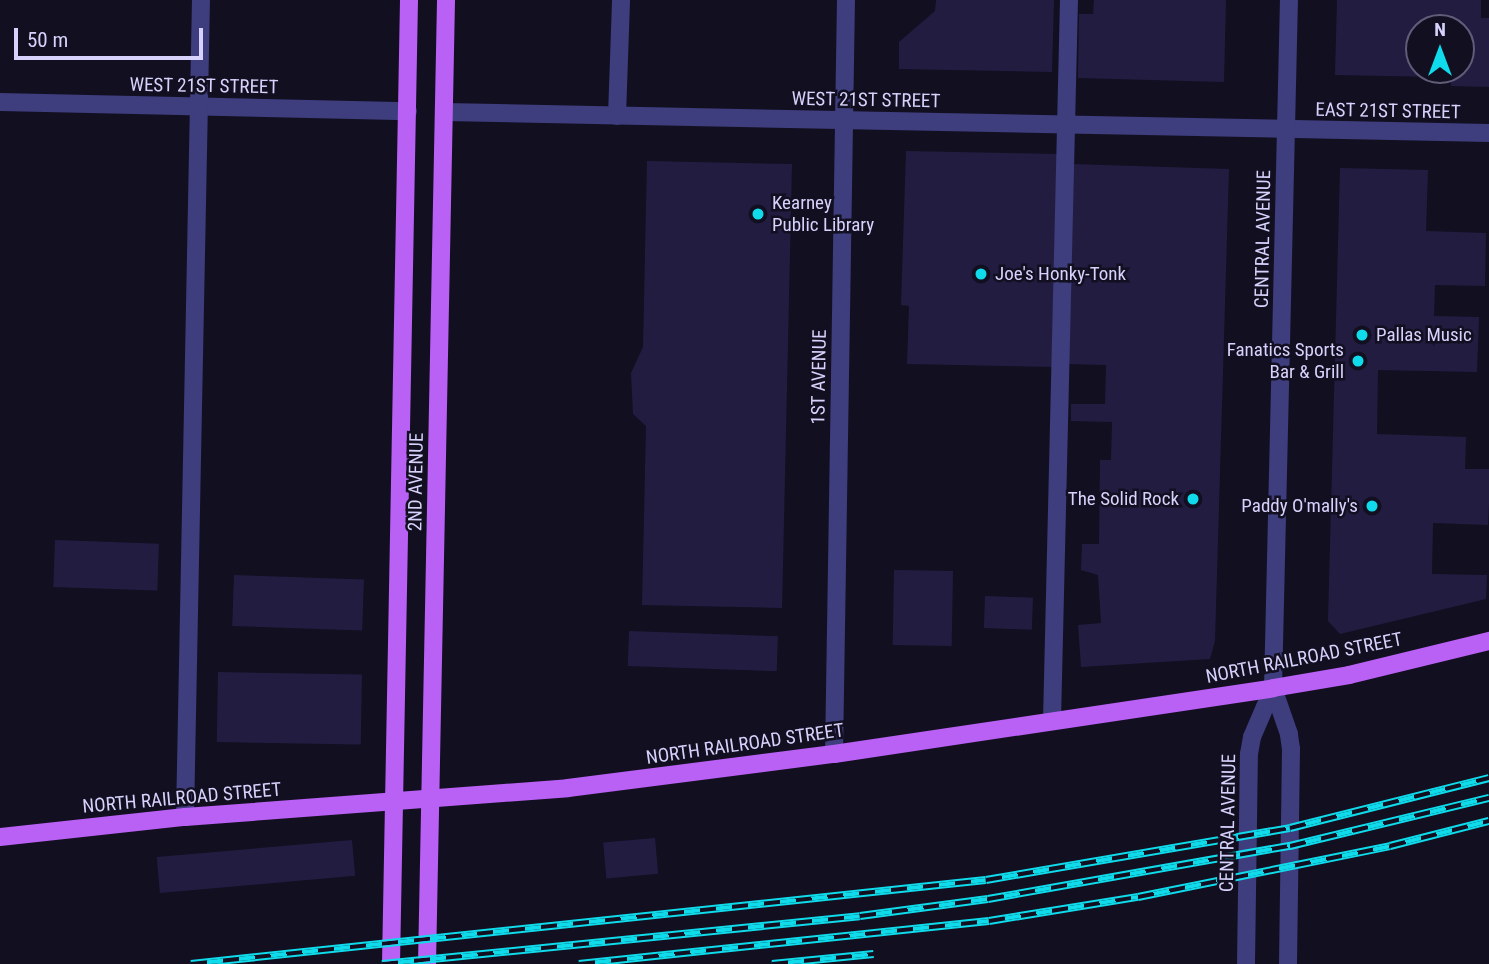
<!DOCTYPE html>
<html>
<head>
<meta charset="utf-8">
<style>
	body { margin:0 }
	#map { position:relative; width:1489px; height:964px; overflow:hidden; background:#120f21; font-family:"Roboto Condensed",sans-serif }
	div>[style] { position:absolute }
	.building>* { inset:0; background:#231c41; transform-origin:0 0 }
	.minor>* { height:18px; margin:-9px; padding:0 9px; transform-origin:9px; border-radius:9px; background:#3e3d7d }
	.major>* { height:18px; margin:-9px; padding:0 9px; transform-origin:9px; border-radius:9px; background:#b960f5 }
	.rail>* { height:8px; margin-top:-4px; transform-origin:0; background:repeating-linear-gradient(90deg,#120f21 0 16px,#0fdbeb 0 32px); box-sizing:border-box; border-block:2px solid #0fdbeb }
	.dots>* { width:19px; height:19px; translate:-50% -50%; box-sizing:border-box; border:4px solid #120f21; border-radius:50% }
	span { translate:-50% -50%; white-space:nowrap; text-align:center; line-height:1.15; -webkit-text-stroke:5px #120f21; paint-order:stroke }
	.street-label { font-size:19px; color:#d6d2fc }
	.poi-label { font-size:19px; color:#d6d2fc }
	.left { translate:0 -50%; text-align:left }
	.right { translate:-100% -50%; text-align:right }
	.north { position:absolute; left:1405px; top:14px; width:70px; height:70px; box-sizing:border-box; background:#120f21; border:2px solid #605d79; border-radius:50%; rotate:0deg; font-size:19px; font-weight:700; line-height:28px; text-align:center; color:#d6d2fc }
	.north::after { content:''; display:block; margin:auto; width:24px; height:32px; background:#0fdbeb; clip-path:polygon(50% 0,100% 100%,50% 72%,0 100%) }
	.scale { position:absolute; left:14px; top:28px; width:189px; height:32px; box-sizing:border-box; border:4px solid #d6d2fc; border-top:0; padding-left:9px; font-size:21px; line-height:24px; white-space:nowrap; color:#d6d2fc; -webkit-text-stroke:5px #120f21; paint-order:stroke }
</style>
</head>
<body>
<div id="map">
	<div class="building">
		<i style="clip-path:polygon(936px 0,1054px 0,1052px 72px,899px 69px,899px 42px,935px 11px)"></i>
		<i style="clip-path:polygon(1094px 0,1226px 0,1224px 82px,1078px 78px,1079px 14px,1093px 14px)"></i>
		<i style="clip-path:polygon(1337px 0,1481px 0,1481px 18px,1489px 18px,1489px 87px,1451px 86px,1451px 70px,1461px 70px,1461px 28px,1452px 28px,1453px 24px,1443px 24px,1443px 28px,1419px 28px,1419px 70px,1442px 70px,1441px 77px,1335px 75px)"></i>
		<i style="clip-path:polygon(906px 151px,1061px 154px,1058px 367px,907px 364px,909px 306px,901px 305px)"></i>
		<i style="clip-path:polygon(647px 161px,792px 164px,782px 608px,642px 605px,646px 426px,633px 414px,631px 373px,643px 347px)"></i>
		<i style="clip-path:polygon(1073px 164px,1229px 169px,1215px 641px,1210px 659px,1081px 667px,1078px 625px,1101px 623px,1098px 575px,1081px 570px,1082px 544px,1099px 544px,1100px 460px,1111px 460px,1112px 422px,1071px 421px,1071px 404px,1105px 404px,1106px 365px,1067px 364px)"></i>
		<i style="clip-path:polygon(1340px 168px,1428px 170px,1426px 231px,1486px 233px,1485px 286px,1435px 285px,1434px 316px,1479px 317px,1477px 372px,1378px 370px,1377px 434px,1466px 437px,1465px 469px,1489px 469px,1489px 503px,1488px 525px,1433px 523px,1432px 574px,1487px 575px,1486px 599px,1340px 634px,1328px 621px)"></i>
		<i style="left:55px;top:540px;width:104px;height:47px;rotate:2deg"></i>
		<i style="left:894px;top:570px;width:59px;height:75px;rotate:1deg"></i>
		<i style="left:234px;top:575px;width:130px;height:51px;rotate:2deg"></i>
		<i style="left:985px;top:596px;width:48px;height:32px;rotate:2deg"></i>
		<i style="left:629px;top:631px;width:149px;height:35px;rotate:2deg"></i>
		<i style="left:218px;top:672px;width:144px;height:70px;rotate:1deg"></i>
		<i style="left:655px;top:838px;width:36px;height:52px;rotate:85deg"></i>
		<i style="left:352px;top:840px;width:36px;height:196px;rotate:85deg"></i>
	</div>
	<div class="minor">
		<i style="left:0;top:102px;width:408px;rotate:1.3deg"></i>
		<i style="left:444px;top:112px;width:1045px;rotate:1.15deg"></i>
		<i style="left:617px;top:116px;width:116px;rotate:-88deg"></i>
		<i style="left:1052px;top:721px;width:721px;rotate:-88.65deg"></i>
		<i style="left:834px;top:754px;width:754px;rotate:-89.09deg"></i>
		<i style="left:185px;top:817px;width:817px;rotate:-88.88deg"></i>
		<i style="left:1246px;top:964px;width:210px;rotate:-89.2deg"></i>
		<i style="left:1249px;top:754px;width:17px;rotate:-80deg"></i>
		<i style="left:1252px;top:737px;width:53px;rotate:-66.8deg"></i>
		<i style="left:1288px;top:964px;width:215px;rotate:-89.2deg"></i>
		<i style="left:1291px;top:749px;width:15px;rotate:-98deg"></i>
		<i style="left:1289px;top:734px;width:49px;rotate:-109.2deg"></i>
		<i style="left:1273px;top:688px;width:688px;rotate:-88.67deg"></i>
	</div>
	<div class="major">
		<i style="left:0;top:837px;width:186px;rotate:-6.2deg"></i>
		<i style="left:185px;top:817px;width:384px;rotate:-4.3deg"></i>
		<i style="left:568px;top:788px;width:268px;rotate:-7.3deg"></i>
		<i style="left:834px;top:754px;width:444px;rotate:-8.5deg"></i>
		<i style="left:1273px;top:688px;width:77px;rotate:-9.7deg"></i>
		<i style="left:1349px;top:675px;width:144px;rotate:-13.7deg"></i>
		<i style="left:391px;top:964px;width:964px;rotate:-88.93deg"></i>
		<i style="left:427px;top:964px;width:964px;rotate:-88.87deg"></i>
	</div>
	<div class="rail">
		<i style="left:191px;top:964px;width:799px;rotate:-6.03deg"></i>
		<i style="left:986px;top:880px;width:308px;rotate:-9.7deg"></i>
		<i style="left:1290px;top:828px;width:205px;rotate:-14.1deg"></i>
		<i style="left:382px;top:964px;width:480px;rotate:-5.7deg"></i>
		<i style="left:860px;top:916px;width:129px;rotate:-7.6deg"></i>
		<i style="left:988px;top:899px;width:307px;rotate:-10deg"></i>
		<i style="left:1290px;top:846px;width:205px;rotate:-13.6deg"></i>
		<i style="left:579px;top:964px;width:412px;rotate:-6deg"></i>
		<i style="left:989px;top:921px;width:151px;rotate:-9.2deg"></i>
		<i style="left:1138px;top:897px;width:257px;rotate:-11.4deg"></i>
		<i style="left:1390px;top:846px;width:102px;rotate:-14.2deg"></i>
		<i style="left:772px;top:964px;width:102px;rotate:-5.6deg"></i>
	</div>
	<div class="dots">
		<i style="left:758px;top:214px;background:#0fdbeb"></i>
		<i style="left:981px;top:274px;background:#0fdbeb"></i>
		<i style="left:1362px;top:335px;background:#0fdbeb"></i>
		<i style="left:1358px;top:361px;background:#0fdbeb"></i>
		<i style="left:1193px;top:499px;background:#0fdbeb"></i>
		<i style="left:1372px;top:506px;background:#0fdbeb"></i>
	</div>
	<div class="street-label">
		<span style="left:204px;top:86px;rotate:1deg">WEST 21ST STREET</span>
		<span style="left:866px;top:100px;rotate:1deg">WEST 21ST STREET</span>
		<span style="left:1388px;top:111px;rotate:1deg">EAST 21ST STREET</span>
		<span style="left:1263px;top:239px;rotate:-89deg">CENTRAL AVENUE</span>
		<span style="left:819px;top:377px;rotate:-89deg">1ST AVENUE</span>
		<span style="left:416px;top:482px;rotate:-89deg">2ND AVENUE</span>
		<span style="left:1304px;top:658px;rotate:-11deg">NORTH RAILROAD STREET</span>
		<span style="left:745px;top:744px;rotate:-8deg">NORTH RAILROAD STREET</span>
		<span style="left:182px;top:798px;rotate:-5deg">NORTH RAILROAD STREET</span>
		<span style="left:1228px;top:823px;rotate:-89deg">CENTRAL AVENUE</span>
	</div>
	<div class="poi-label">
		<span class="left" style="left:772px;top:214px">Kearney<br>Public Library</span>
		<span class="left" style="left:995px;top:274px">Joe's Honky-Tonk</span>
		<span class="left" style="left:1376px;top:335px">Pallas Music</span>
		<span class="right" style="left:1344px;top:361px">Fanatics Sports<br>Bar &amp; Grill</span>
		<span class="right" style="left:1179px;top:499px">The Solid Rock</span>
		<span class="right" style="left:1358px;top:506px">Paddy O'mally's</span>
	</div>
	<div class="north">N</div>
	<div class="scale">50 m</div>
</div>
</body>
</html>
